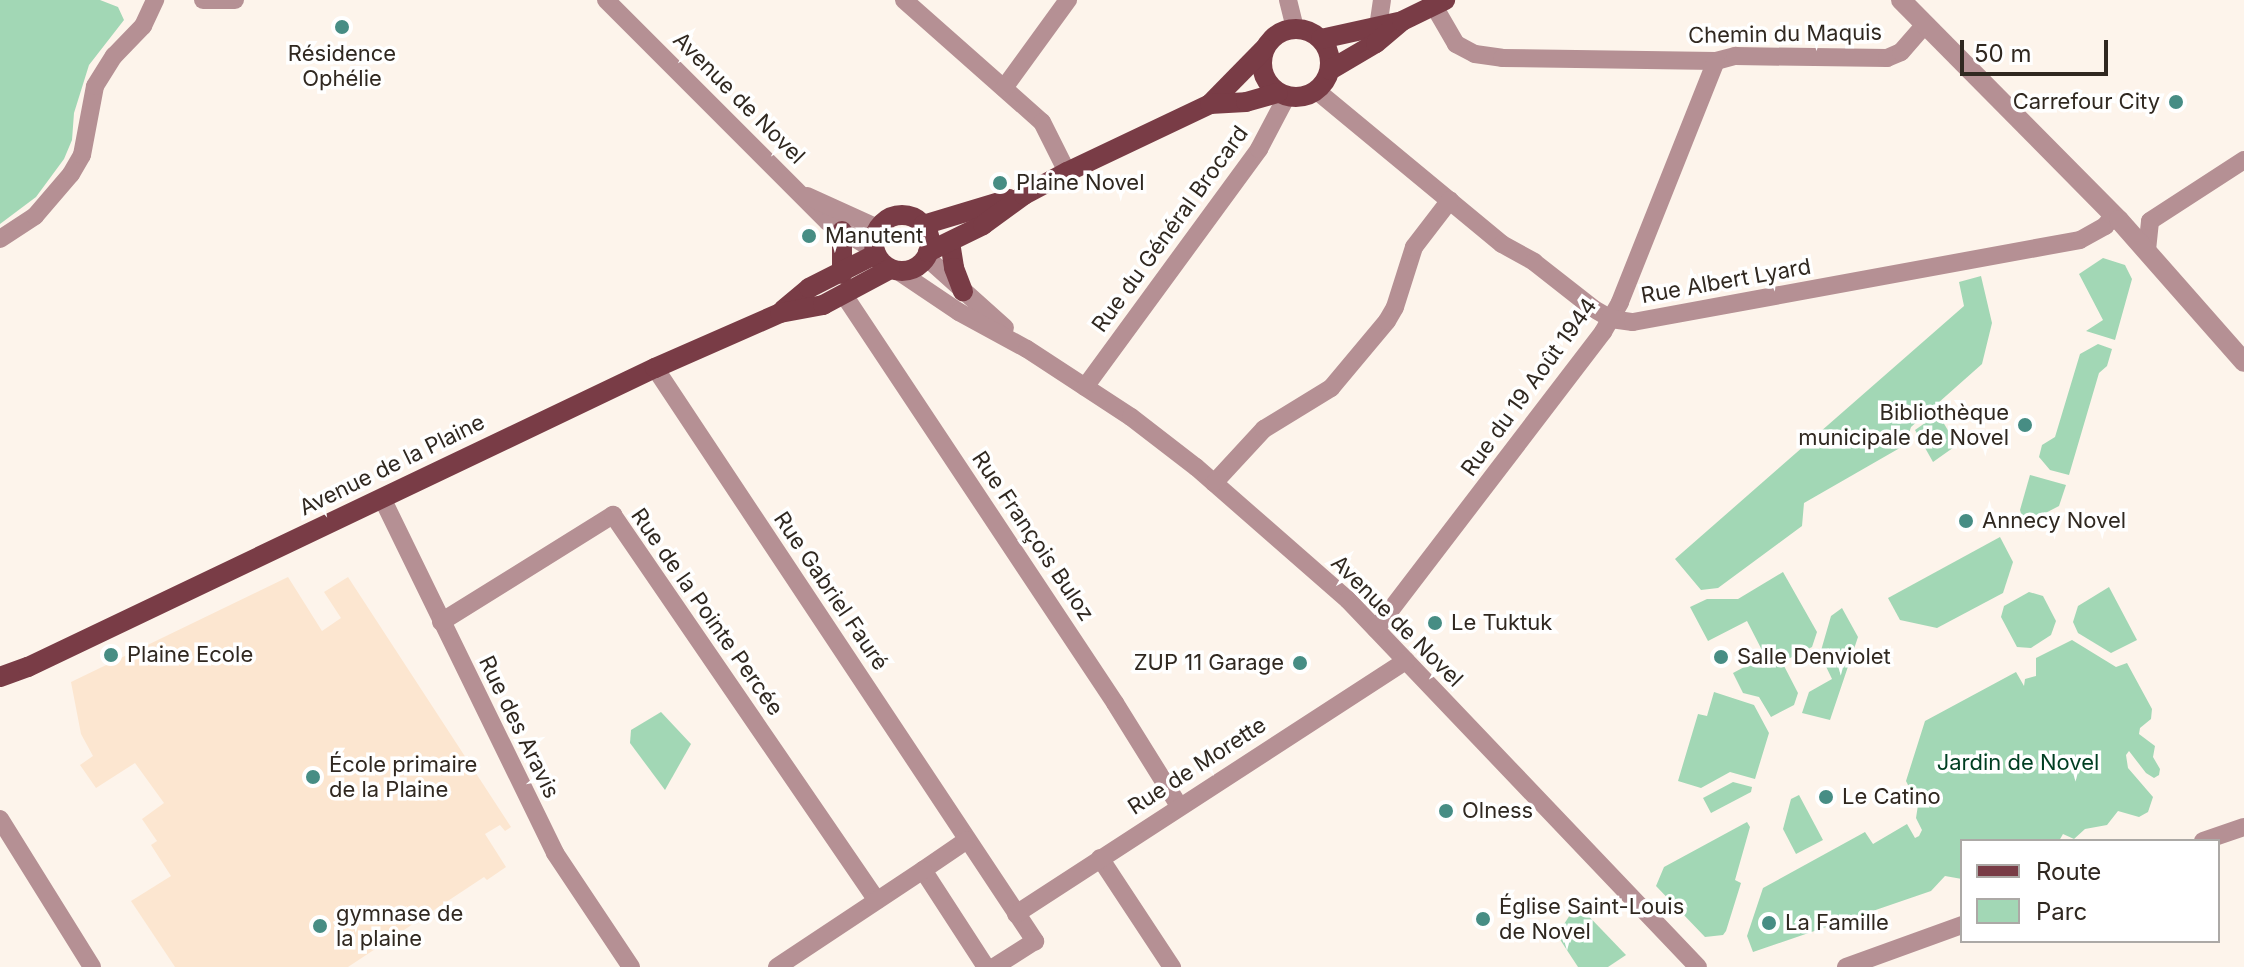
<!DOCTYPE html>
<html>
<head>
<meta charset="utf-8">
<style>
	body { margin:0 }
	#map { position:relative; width:2244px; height:967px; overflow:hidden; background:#fdf4eb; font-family:Inter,sans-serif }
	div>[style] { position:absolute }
	.built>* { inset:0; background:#fce6d0 }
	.green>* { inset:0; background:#a2d7b5 }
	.minor>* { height:18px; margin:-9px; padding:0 9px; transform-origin:9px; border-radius:9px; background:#b59094 }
	.tertiary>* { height:20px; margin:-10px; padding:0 10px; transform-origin:10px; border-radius:10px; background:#b59094 }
	.primary>* { height:20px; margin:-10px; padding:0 10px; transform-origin:10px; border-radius:10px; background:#793c46 }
	.primary>.ring { margin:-10px; padding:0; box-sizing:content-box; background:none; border:20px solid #793c46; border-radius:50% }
	.dots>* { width:22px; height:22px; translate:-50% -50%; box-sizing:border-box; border:4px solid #fff; border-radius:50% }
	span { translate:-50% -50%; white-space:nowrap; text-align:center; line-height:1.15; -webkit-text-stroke:7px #fff; paint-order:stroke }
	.street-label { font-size:22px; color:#302820 }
	.poi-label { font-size:22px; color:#302820 }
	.right { translate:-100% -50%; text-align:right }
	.left { translate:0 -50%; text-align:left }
	.park-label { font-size:22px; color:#003e22 }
	.legend { position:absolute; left:1960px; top:839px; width:260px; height:104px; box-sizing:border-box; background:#fff; border:2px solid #aca9a6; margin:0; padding:10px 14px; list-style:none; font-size:24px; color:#302820 }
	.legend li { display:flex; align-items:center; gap:16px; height:40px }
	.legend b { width:40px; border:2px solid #aca9a6 }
	.scale { position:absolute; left:1960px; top:40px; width:148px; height:36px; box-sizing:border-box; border:4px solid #302820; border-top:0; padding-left:10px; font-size:24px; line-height:28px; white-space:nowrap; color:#302820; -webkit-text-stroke:6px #fff; paint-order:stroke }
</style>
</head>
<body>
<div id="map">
	<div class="built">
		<i style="clip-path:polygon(288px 577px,322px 631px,341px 618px,324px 592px,348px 577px,511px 827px,505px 831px,500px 825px,485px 834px,506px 867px,487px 880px,484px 877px,348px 967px,175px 967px,131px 901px,171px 876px,151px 845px,157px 841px,142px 819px,164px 803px,135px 763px,96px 788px,80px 765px,93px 756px,81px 734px,71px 682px)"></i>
	</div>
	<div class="green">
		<i style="clip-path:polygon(0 0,100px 0,118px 7px,124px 20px,89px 65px,74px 113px,72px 140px,64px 159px,36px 197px,0 224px)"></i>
		<i style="clip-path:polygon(2103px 258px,2125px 265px,2132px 279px,2115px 340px,2086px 331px,2103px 320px,2079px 274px)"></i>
		<i style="clip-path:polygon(1981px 276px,1992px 323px,1982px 364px,1911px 427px,1905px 445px,1804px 503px,1802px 526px,1718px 588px,1701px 590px,1675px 559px,1964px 306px,1959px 282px)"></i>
		<i style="clip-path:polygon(2098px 344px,2112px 349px,2107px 366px,2099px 373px,2069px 475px,2050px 470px,2039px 457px,2042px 445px,2055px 437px,2080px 354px)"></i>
		<i style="clip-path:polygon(1938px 414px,1957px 445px,1933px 462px,1915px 430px)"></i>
		<i style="clip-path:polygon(2030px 475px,2066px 485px,2059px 506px,2024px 524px,2020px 510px)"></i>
		<i style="clip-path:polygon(2000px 537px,2013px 562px,2003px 593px,1937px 628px,1900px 620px,1888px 598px)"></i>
		<i style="clip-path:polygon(1783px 572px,1817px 632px,1812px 647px,1782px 662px,1798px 693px,1794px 705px,1771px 717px,1759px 697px,1743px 693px,1733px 673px,1765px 656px,1747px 621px,1708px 641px,1690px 607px,1707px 599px,1738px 599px)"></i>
		<i style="clip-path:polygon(2109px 587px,2137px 640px,2111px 653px,2078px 633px,2073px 622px,2078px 606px)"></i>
		<i style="clip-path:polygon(2029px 592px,2043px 596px,2056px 621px,2051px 635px,2031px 648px,2017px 647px,2001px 617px,2004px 606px)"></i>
		<i style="clip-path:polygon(1842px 608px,1858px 637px,1830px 720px,1802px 713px,1809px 692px,1832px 679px,1820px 654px,1831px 616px)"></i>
		<i style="clip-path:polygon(2072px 640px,2116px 667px,2127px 663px,2152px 709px,2151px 719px,2140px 728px,2139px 734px,2155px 746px,2153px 757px,2160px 769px,2159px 775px,2154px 778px,2146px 773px,2129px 751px,2126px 755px,2128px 768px,2153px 797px,2148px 812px,2139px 817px,2118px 811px,2107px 825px,2085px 829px,2074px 839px,2063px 834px,2059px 841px,1962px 841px,1962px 879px,1945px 876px,1931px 891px,1753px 952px,1747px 936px,1763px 888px,1865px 832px,1873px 844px,1907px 824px,1915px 838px,1919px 836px,1922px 830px,1916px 818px,1918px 805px,1906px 781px,1925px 721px,2016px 672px,2024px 686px,2025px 679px,2036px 676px,2036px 658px)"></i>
		<i style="clip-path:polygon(1714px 692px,1754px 705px,1769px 733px,1755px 779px,1730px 772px,1701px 788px,1678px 781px,1698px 714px,1707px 716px)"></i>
		<i style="clip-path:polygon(661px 712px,691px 744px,665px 790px,630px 743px,631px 730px)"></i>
		<i style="clip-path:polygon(1733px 782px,1752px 787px,1751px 792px,1711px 813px,1703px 798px)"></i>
		<i style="clip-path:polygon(1799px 795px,1823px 840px,1796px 854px,1783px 829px,1791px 799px)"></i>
		<i style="clip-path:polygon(1747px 822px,1750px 827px,1735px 880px,1741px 883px,1726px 931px,1723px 935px,1705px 937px,1656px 886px,1664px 867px)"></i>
		<i style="clip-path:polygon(1577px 904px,1626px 955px,1608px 967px,1578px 967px,1557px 935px)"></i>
	</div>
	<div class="minor">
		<i style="left:203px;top:0;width:32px"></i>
		<i style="left:606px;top:0;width:314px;rotate:45deg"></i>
		<i style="left:828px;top:222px;width:54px;rotate:31.3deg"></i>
		<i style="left:904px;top:0;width:184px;rotate:41.5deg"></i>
		<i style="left:1042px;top:122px;width:56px;rotate:63.4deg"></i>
		<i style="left:1288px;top:0;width:30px;rotate:76deg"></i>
		<i style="left:1434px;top:6px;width:44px;rotate:59.9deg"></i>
		<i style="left:1456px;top:44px;width:21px;rotate:28deg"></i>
		<i style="left:1475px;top:54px;width:27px;rotate:8deg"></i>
		<i style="left:1502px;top:58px;width:214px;rotate:0.8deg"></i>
		<i style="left:1716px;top:61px;width:20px;rotate:-15deg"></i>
		<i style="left:1735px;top:56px;width:152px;rotate:0.8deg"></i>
		<i style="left:1887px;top:58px;width:15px;rotate:-23deg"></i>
		<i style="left:1901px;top:52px;width:37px;rotate:-49deg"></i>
		<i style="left:1376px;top:41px;width:41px;rotate:-81.7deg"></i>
		<i style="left:1004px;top:88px;width:109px;rotate:-54deg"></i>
		<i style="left:1317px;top:91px;width:240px;rotate:39.6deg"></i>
		<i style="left:1502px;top:244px;width:37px;rotate:29deg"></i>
		<i style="left:1534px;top:262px;width:76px;rotate:38.1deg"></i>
		<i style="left:1594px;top:309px;width:20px;rotate:30deg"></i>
		<i style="left:1611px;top:319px;width:22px;rotate:8deg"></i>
		<i style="left:1633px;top:322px;width:454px;rotate:-10.4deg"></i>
		<i style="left:2080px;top:240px;width:29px;rotate:-29deg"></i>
		<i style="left:2105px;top:226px;width:14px;rotate:-51deg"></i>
		<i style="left:807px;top:196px;width:78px;rotate:24.3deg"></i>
		<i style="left:0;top:239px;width:42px;rotate:-33.3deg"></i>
		<i style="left:35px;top:216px;width:55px;rotate:-49.4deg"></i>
		<i style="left:71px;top:174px;width:22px;rotate:-60deg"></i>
		<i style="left:82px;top:155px;width:70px;rotate:-79.3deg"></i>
		<i style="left:95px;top:86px;width:36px;rotate:-58deg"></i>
		<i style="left:114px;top:56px;width:42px;rotate:-46deg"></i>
		<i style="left:143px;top:26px;width:29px;rotate:-65deg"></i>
		<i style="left:2147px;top:250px;width:29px;rotate:-84deg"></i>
		<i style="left:2150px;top:221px;width:112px;rotate:-33deg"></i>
		<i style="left:926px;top:257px;width:106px;rotate:41.9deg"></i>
		<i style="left:898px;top:271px;width:73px;rotate:33.9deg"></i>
		<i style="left:959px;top:312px;width:77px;rotate:28.6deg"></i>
		<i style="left:1027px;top:349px;width:124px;rotate:33.2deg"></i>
		<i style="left:1131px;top:417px;width:82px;rotate:37.6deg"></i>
		<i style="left:1196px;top:467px;width:202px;rotate:41.2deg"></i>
		<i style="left:1348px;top:600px;width:507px;rotate:46.36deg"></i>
		<i style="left:844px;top:295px;width:490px;rotate:56.4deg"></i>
		<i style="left:1115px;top:703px;width:121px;rotate:58.1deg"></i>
		<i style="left:655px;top:368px;width:688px;rotate:56.45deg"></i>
		<i style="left:1035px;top:941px;width:49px;rotate:147.6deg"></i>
		<i style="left:1085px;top:387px;width:295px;rotate:-53.8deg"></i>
		<i style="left:1259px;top:149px;width:60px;rotate:-62.2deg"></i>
		<i style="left:1214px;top:483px;width:74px;rotate:-47.2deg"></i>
		<i style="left:1264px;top:429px;width:79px;rotate:-31.5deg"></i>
		<i style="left:1331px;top:388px;width:87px;rotate:-50.1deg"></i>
		<i style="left:1387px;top:321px;width:16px;rotate:-60deg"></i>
		<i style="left:1395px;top:307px;width:63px;rotate:-72.4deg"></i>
		<i style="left:1414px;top:247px;width:59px;rotate:-52.5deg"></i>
		<i style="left:382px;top:498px;width:395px;rotate:64deg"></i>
		<i style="left:555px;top:853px;width:137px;rotate:56.3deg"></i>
		<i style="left:441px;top:622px;width:203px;rotate:-31.9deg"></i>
		<i style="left:613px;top:515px;width:467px;rotate:55.6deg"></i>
		<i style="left:1376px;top:629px;width:374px;rotate:-52.6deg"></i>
		<i style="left:1603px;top:332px;width:34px;rotate:-60deg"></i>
		<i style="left:1620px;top:302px;width:259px;rotate:-68.3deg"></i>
		<i style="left:0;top:819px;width:174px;rotate:58.1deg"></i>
		<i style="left:967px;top:840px;width:53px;rotate:145.7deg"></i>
		<i style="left:923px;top:870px;width:116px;rotate:57deg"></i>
		<i style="left:2203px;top:841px;width:43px;rotate:-18.9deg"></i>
		<i style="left:1100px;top:858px;width:131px;rotate:56.6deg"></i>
		<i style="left:1016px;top:914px;width:465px;rotate:-33deg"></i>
		<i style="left:777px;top:967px;width:175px;rotate:-33.6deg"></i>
		<i style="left:1846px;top:967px;width:123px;rotate:-19.9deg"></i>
	</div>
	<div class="tertiary">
		<i style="left:1901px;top:0;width:310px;rotate:45.3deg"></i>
		<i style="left:2119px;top:220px;width:189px;rotate:48.6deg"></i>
	</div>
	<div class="primary">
		<i class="ring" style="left:1262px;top:29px;width:48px;height:48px"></i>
		<i style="left:1321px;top:39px;width:79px;rotate:-12.4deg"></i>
		<i style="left:1330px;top:70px;width:53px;rotate:-30.4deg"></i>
		<i style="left:1376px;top:43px;width:34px;rotate:-40deg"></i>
		<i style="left:1402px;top:21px;width:48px;rotate:-26deg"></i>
		<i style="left:1210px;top:104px;width:78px;rotate:-45.5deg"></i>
		<i class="ring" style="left:874px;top:215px;width:36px;height:36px"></i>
		<i style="left:923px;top:225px;width:90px;rotate:-16.8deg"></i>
		<i style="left:842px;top:231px;width:43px;rotate:90deg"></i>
		<i style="left:950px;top:242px;width:26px;rotate:81deg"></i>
		<i style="left:954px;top:268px;width:25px;rotate:69deg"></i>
		<i style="left:928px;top:252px;width:61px;rotate:-26.1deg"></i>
		<i style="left:983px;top:225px;width:51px;rotate:-36.2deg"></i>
		<i style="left:1024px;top:195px;width:49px;rotate:-28.1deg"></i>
		<i style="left:1067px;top:172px;width:158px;rotate:-25.4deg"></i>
		<i style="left:1210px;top:104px;width:36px;rotate:-3deg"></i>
		<i style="left:1246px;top:102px;width:33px;rotate:-16deg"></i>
		<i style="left:783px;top:310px;width:34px;rotate:-40deg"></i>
		<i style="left:809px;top:288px;width:75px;rotate:-26.9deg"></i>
		<i style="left:0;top:677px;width:30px;rotate:-20deg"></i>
		<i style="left:28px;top:667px;width:695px;rotate:-25.5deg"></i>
		<i style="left:655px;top:368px;width:137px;rotate:-23.7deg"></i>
		<i style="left:780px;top:313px;width:44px;rotate:-10.5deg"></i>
		<i style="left:823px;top:305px;width:76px;rotate:-28.2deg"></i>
	</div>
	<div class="dots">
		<i style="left:342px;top:27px;background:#478d84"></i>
		<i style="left:2176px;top:102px;background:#478d84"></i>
		<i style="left:1000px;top:183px;background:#478d84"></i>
		<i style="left:809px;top:236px;background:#478d84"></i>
		<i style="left:2025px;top:425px;background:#478d84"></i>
		<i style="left:1966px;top:521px;background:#478d84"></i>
		<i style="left:1435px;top:623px;background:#478d84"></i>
		<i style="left:111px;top:655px;background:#478d84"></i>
		<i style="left:1721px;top:657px;background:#478d84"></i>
		<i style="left:1300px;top:663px;background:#478d84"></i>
		<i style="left:313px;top:777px;background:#478d84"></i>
		<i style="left:1826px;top:797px;background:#478d84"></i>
		<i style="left:1446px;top:811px;background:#478d84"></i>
		<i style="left:1483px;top:919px;background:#478d84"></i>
		<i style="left:1769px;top:923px;background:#478d84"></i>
		<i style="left:320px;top:926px;background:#478d84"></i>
	</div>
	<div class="street-label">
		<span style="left:1785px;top:34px;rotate:-1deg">Chemin du Maquis</span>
		<span style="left:739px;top:98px;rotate:45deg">Avenue de Novel</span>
		<span style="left:1170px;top:229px;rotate:-54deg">Rue du Général Brocard</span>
		<span style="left:1726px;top:281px;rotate:-10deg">Rue Albert Lyard</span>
		<span style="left:1529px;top:387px;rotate:-54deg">Rue du 19 Août 1944</span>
		<span style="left:392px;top:465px;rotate:-26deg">Avenue de la Plaine</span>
		<span style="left:1033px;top:536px;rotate:56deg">Rue François Buloz</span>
		<span style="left:831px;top:591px;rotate:56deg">Rue Gabriel Fauré</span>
		<span style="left:707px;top:612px;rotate:55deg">Rue de la Pointe Percée</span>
		<span style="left:1397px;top:621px;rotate:45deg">Avenue de Novel</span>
		<span style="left:519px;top:727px;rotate:64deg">Rue des Aravis</span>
		<span style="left:1197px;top:766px;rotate:-33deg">Rue de Morette</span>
	</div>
	<div class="poi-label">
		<span style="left:342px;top:66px">Résidence<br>Ophélie</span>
		<span class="right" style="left:2160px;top:102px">Carrefour City</span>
		<span class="left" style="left:1016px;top:183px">Plaine Novel</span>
		<span class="left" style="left:825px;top:236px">Manutent</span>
		<span class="right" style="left:2009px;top:425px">Bibliothèque<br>municipale de Novel</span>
		<span class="left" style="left:1982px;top:521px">Annecy Novel</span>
		<span class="left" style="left:1451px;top:623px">Le Tuktuk</span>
		<span class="left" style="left:127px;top:655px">Plaine Ecole</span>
		<span class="left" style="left:1737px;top:657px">Salle Denviolet</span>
		<span class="right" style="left:1284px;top:663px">ZUP 11 Garage</span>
		<span class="left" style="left:329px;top:777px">École primaire<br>de la Plaine</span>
		<span class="left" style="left:1842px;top:797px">Le Catino</span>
		<span class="left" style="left:1462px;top:811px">Olness</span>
		<span class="left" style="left:1499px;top:919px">Église Saint-Louis<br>de Novel</span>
		<span class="left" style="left:336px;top:926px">gymnase de<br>la plaine</span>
		<span class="left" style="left:1785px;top:923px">La Famille</span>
	</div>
	<div class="park-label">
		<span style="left:2018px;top:763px">Jardin de Novel</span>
	</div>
	<ul class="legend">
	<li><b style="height:10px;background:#793c46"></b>Route</li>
	<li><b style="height:22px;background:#a2d7b5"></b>Parc</li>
	</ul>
	<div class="scale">50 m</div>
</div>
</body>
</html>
